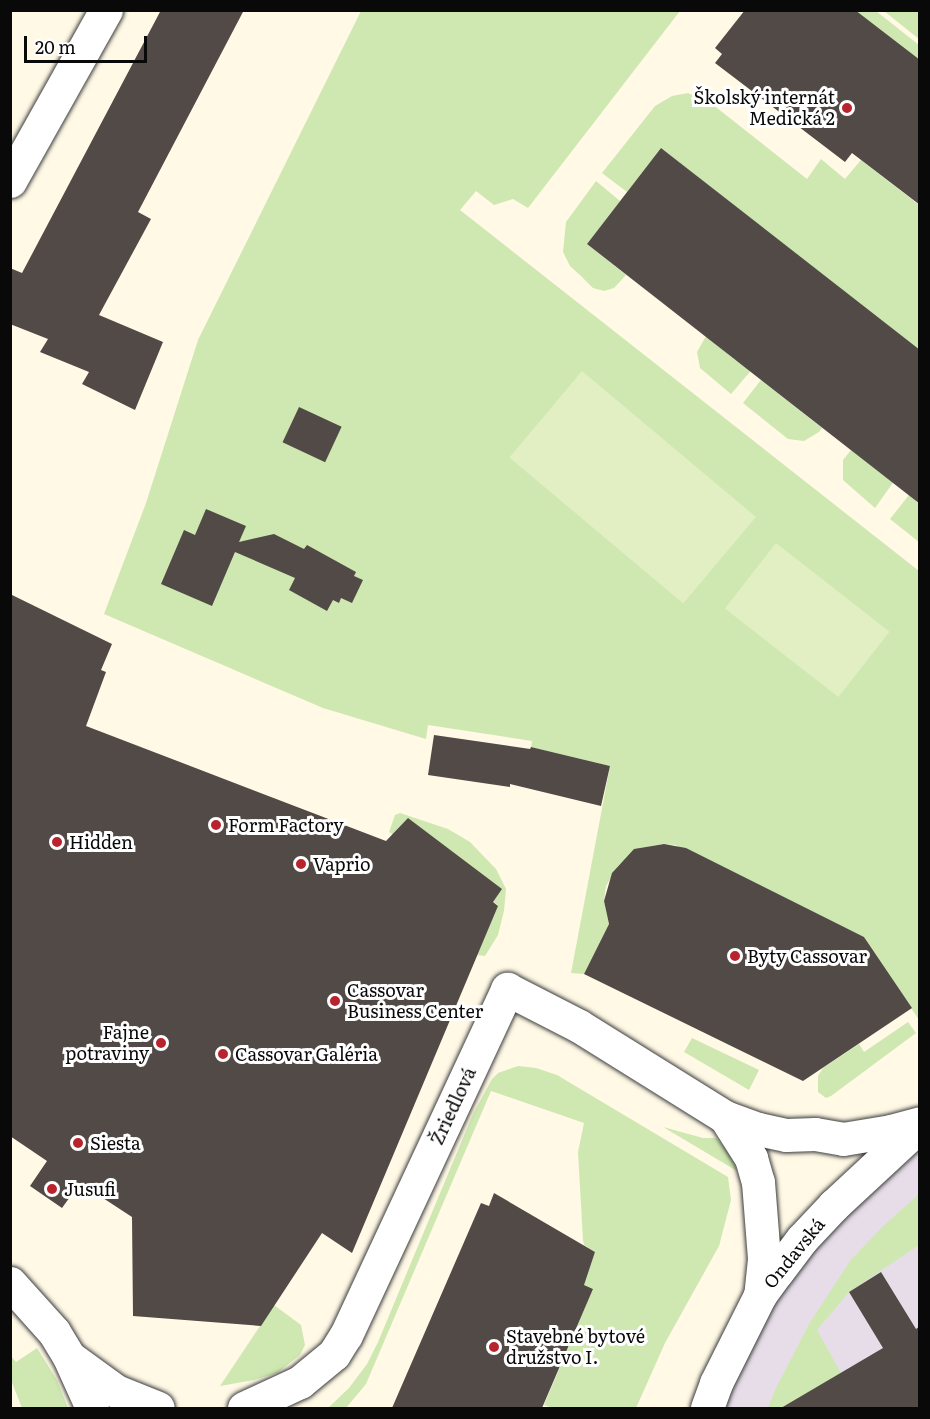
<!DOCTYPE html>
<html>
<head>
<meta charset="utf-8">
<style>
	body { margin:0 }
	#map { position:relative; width:930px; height:1419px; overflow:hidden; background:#fff9e6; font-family:Literata,serif }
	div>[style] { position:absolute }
	.industrial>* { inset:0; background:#e7dde9 }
	.green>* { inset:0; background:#cfe8b1 }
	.pitch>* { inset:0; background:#e1efc3; transform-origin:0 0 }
	.building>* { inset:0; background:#524a46; transform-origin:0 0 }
	.roads { filter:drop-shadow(0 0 2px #3c3c3c) drop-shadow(0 0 2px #3c3c3c) }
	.minor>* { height:33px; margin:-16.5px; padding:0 16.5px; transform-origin:16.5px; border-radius:16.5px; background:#fff }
	.dots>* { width:16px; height:16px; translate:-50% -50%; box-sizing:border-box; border:3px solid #fff; border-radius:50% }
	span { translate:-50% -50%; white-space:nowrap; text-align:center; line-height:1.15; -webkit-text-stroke:6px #fff; paint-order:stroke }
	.poi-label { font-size:18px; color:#090909 }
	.right { translate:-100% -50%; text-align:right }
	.left { translate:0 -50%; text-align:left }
	.street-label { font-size:18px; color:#090909 }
	.frame { position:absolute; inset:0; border:12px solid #090909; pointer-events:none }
	.scale { position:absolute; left:24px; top:36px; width:123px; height:27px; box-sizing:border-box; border:3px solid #090909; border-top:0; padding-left:8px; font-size:18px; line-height:21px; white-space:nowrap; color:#090909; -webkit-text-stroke:4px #fff; paint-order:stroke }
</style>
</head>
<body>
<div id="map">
	<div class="industrial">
		<i style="clip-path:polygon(919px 1127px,919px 1408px,708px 1408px,763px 1297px)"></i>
	</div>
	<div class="green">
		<i style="clip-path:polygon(361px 11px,680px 11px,528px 208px,513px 199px,494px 205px,476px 191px,460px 210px,919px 571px,919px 1020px,864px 937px,675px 845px,663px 844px,640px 848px,618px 866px,606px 886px,604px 901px,609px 924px,584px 974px,571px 973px,610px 766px,531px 747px,532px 741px,428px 725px,426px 739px,323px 708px,104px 614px,146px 503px,198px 340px)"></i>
		<i style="clip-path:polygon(855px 11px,876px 11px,919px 45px,919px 60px)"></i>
		<i style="clip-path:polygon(884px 11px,919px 11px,919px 39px)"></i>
		<i style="clip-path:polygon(688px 93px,712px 104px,807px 179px,821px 159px,845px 179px,861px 160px,919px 205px,919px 350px,661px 148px,627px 192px,602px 173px,655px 106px,672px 96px)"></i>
		<i style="clip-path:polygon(596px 181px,620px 201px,587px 244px,626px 275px,614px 288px,604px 291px,593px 288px,582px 277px,570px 266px,563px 252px,566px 222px)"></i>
		<i style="clip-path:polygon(706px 336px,735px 360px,755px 366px,731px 394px,700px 368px,697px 352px)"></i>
		<i style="clip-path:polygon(761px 380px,822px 428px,819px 432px,804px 441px,788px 439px,743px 403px)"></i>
		<i style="clip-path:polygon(851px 450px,882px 474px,897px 477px,875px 508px,843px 480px,843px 460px)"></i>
		<i style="clip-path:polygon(909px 495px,919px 504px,919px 542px,890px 519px)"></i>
		<i style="clip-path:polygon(400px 813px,448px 829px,470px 842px,496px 869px,506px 889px,504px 911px,498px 935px,485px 956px,477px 955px,498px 905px,389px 832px,395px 815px)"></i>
		<i style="clip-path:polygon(908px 1022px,916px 1033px,831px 1096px,826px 1098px,818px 1092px,818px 1076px,823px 1068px,859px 1044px,864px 1052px)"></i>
		<i style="clip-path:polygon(692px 1038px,759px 1070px,749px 1090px,684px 1052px)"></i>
		<i style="clip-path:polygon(518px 1066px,536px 1068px,557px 1075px,728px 1177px,731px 1200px,719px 1246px,665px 1343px,636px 1408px,552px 1408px,544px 1405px,593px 1289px,582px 1284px,595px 1252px,584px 1245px,583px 1240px,578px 1152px,584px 1123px,491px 1091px,366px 1384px,346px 1408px,328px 1408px,349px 1388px,367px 1364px,378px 1342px,473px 1114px,492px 1079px,498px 1073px)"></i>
		<i style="clip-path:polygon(663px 1127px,703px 1138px,716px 1138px,732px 1156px,737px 1171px)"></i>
		<i style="clip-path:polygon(919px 1194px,919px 1245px,849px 1292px,817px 1330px,841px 1373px,809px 1392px,819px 1408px,768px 1408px,775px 1390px,809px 1324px,850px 1261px,881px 1228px)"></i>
		<i style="clip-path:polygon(274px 1305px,301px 1325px,305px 1345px,300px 1355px,277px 1373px,254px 1380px,220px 1386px)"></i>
		<i style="clip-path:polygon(37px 1348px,57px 1380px,68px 1408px,22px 1408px,11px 1380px,11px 1356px,16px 1362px)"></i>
	</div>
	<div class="pitch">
		<i style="left:582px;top:371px;width:227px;height:113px;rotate:40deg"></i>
		<i style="left:776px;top:543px;width:144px;height:83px;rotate:38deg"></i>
	</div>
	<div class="building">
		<i style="clip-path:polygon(161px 10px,244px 10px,138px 212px,151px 219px,99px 315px,163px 342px,135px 410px,82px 384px,89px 372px,40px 352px,48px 339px,10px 324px,10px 268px,22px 273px)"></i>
		<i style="clip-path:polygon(745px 10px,855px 10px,920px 60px,920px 205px,852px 153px,845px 162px,715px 63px,722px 54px,715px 48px)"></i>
		<i style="clip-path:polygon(661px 148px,920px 350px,920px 504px,587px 244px)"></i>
		<i style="left:299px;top:407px;width:47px;height:39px;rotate:25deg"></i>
		<i style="clip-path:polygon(206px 509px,246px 526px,239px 542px,274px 534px,304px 549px,307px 545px,356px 572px,354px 576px,363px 580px,352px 603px,341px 598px,339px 603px,333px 600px,327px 611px,289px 590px,295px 578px,235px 552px,212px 606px,161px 584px,184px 530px,195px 535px)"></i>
		<i style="clip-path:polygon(10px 594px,112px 644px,101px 670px,106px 672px,86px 726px,386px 841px,408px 818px,502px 889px,493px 902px,498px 906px,352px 1253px,322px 1233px,261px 1326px,133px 1316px,132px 1217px,80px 1183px,62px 1208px,30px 1186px,47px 1161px,10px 1136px)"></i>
		<i style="clip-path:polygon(434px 735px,530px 749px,531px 747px,610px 766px,601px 806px,510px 784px,510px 787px,428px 775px)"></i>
		<i style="clip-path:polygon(664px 844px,686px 848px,864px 937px,912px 1008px,803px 1081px,584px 974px,609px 924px,604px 901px,612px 873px,634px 849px)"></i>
		<i style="clip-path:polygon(494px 1193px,595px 1252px,584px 1285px,593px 1289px,542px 1408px,392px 1408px,481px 1203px,489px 1206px)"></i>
		<i style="clip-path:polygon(881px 1272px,916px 1329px,920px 1326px,920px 1408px,781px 1408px,883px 1348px,849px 1292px)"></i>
	</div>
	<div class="roads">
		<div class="minor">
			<i style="left:10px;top:181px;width:196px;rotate:-60.7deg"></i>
			<i style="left:725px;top:1117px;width:49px;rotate:57.6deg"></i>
			<i style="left:751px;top:1158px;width:25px;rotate:74deg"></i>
			<i style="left:758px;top:1182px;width:77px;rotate:85.5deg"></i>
			<i style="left:764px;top:1259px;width:36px;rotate:96deg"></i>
			<i style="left:10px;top:1283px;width:66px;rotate:48.1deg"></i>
			<i style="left:54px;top:1332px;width:29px;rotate:59deg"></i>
			<i style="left:69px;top:1357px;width:56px;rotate:65.7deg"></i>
			<i style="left:72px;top:1359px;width:54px;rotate:36deg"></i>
			<i style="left:116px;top:1391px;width:45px;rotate:22deg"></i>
			<i style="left:244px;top:1408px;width:62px;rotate:-24.9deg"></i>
			<i style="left:300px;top:1382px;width:44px;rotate:-39.5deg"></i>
			<i style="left:334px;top:1354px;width:22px;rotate:-58deg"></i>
			<i style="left:346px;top:1335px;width:382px;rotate:-65deg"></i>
			<i style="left:507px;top:989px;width:81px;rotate:27.2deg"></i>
			<i style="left:579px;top:1026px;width:172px;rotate:31.9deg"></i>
			<i style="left:725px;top:1117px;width:35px;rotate:20deg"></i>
			<i style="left:758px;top:1129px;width:29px;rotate:12deg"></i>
			<i style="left:786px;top:1135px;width:29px;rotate:-2deg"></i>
			<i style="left:815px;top:1134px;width:28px;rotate:10deg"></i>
			<i style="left:843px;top:1139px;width:49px;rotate:-9.5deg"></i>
			<i style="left:891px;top:1131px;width:30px;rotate:-15deg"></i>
			<i style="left:707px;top:1408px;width:27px;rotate:-70deg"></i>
			<i style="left:716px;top:1383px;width:98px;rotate:-63.4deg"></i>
			<i style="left:760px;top:1295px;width:29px;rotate:-54deg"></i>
			<i style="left:777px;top:1272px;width:41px;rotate:-52.9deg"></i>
			<i style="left:802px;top:1239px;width:47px;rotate:-46.7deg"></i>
			<i style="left:834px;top:1205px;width:116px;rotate:-42.9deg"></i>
		</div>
	</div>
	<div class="dots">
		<i style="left:847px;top:108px;background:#b8232e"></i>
		<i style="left:216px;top:825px;background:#b8232e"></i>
		<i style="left:57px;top:842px;background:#b8232e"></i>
		<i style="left:301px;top:864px;background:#b8232e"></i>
		<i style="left:735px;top:956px;background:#b8232e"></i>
		<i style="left:335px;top:1001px;background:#b8232e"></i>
		<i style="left:161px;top:1043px;background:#b8232e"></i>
		<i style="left:223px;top:1054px;background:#b8232e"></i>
		<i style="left:78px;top:1143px;background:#b8232e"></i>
		<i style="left:52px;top:1189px;background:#b8232e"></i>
		<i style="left:494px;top:1347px;background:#b8232e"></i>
	</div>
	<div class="poi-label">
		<span class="right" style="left:835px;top:108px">Školský internát<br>Medická 2</span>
		<span class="left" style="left:228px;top:825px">Form Factory</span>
		<span class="left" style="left:69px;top:842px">Hidden</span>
		<span class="left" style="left:313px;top:864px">Vaprio</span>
		<span class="left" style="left:747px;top:956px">Byty Cassovar</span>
		<span class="left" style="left:347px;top:1001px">Cassovar<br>Business Center</span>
		<span class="right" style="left:149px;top:1043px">Fajne<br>potraviny</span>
		<span class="left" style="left:235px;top:1054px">Cassovar Galéria</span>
		<span class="left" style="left:90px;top:1143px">Siesta</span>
		<span class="left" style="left:64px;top:1189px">Jusufi</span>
		<span class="left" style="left:506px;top:1347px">Stavebné bytové<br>družstvo I.</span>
	</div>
	<div class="street-label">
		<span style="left:453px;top:1106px;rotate:-65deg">Žriedlová</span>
		<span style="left:794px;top:1253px;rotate:-51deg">Ondavská</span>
	</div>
	<div class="frame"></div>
	<div class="scale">20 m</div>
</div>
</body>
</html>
